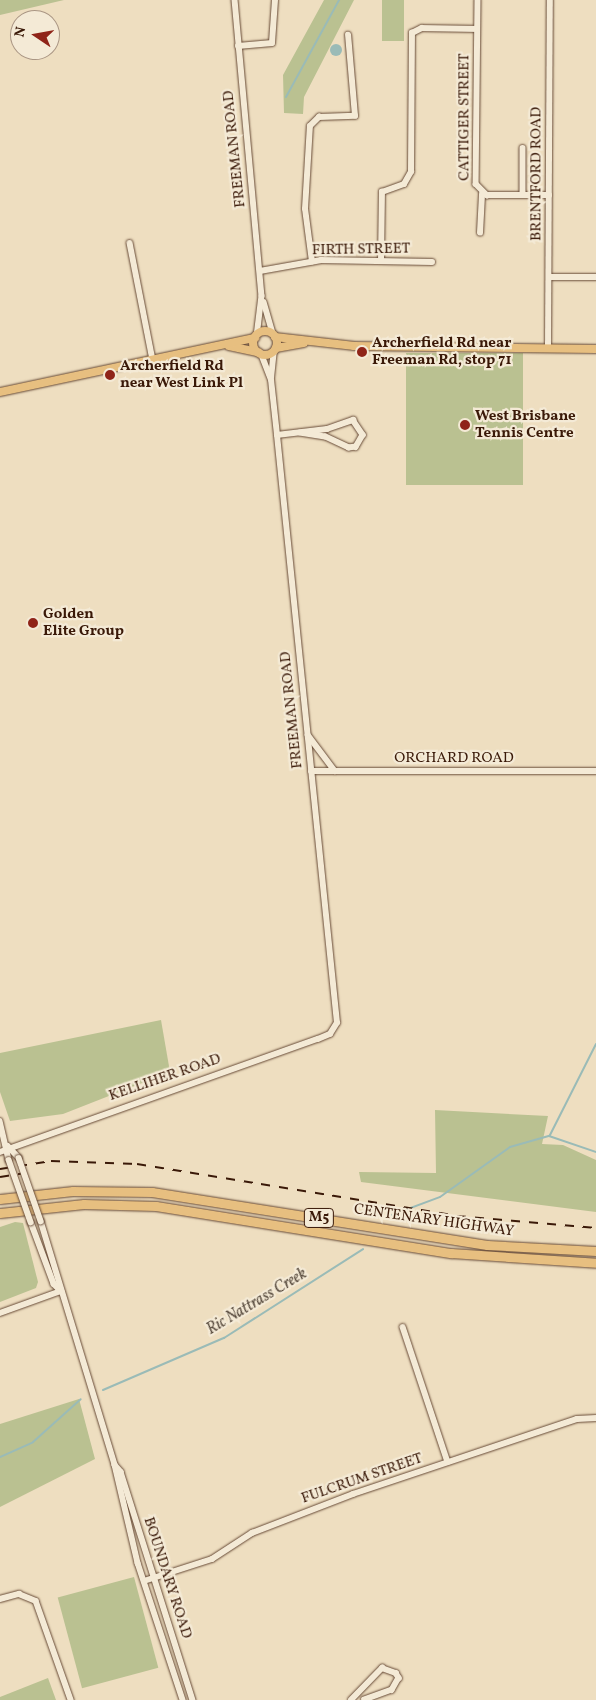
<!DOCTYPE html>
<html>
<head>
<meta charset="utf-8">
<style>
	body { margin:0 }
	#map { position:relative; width:596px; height:1700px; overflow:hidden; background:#eedec0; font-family:Vollkorn,serif }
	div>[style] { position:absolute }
	.green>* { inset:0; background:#bac191; transform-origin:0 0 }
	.water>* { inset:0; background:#9abbb7 }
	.round { border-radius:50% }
	.stream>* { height:2px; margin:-1px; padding:0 1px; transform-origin:1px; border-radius:1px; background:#9abbb7 }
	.roads { filter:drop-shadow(0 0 1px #674a36) drop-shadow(0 0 1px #674a36) }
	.minor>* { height:5.5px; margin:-2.75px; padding:0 2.75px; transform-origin:2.75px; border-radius:2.75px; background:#f4ead6 }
	.major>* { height:8px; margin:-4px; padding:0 4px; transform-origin:4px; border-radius:4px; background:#e7bf80 }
	.major>.ring { margin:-4px; padding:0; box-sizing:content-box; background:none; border:8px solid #e7bf80; border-radius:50% }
	.highway>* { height:9px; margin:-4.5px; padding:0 4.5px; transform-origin:4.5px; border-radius:4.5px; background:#e7bf80 }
	.rail>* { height:2px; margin-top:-1px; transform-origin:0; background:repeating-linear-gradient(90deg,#3a1908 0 9px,transparent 0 18px) }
	.bridges { filter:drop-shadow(0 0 1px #674a36) drop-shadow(0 0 1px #674a36) }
	.minor-bridge>* { height:5.5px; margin:-2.75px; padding:0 2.75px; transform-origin:2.75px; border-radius:2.75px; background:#f4ead6 }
	.dots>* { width:14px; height:14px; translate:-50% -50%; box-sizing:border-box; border:2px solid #f4ead6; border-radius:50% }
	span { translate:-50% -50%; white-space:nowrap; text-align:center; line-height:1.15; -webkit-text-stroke:4.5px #f4ead6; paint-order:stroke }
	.shield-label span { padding:1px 4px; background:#f4ead6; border:1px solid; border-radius:4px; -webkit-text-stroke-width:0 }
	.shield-label { font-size:14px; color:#3a1908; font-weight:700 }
	.street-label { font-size:15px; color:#3a1908 }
	.poi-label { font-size:15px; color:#3a1908; font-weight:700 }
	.left { translate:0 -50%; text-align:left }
	.water-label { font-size:16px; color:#574a3d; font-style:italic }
	.north { position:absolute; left:10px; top:10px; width:50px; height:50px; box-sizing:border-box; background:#f4ead6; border:1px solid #aa9684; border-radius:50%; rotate:282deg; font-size:14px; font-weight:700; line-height:20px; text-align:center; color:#3a1908 }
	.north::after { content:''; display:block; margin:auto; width:18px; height:22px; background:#8f2418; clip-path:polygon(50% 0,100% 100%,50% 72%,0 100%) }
</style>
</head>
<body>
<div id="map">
	<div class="green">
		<i style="clip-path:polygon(0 0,64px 0,0 15px)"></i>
		<i style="clip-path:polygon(324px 0,354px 0,304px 97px,303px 114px,284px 113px,283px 75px)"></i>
		<i style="left:382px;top:0;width:22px;height:41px"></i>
		<i style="left:406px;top:353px;width:117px;height:132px"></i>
		<i style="clip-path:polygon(161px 1020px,170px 1072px,63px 1114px,10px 1121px,0 1092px,0 1053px)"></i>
		<i style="clip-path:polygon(435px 1110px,548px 1116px,542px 1144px,563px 1145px,596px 1160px,596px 1212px,361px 1182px,359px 1172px,436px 1173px)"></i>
		<i style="clip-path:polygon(15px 1222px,23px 1223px,38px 1282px,36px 1288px,0 1302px,0 1227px)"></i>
		<i style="clip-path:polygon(79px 1399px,95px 1459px,0 1507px,0 1424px)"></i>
		<i style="left:134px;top:1577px;width:94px;height:79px;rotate:75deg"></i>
		<i style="clip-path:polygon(48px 1678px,56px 1700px,0 1700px,0 1697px)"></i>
	</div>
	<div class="water">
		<i class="round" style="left:330px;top:44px;width:12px;height:12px"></i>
	</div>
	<div class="stream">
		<i style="left:286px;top:97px;width:111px;rotate:-61.3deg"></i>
		<i style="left:550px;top:1135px;width:102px;rotate:-63.2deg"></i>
		<i style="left:389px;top:1216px;width:54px;rotate:-20.4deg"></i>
		<i style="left:440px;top:1197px;width:86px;rotate:-35.5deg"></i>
		<i style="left:510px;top:1147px;width:41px;rotate:-15.8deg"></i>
		<i style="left:549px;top:1136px;width:50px;rotate:18.8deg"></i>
		<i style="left:103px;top:1390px;width:132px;rotate:-23.3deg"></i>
		<i style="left:224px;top:1338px;width:165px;rotate:-32.6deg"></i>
		<i style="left:0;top:1457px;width:36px;rotate:-24deg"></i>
		<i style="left:33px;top:1442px;width:64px;rotate:-41.9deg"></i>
	</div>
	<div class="roads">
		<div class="minor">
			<i style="left:235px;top:0;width:297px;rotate:84.8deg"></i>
			<i style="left:262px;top:296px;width:38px;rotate:97deg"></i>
			<i style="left:478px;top:0;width:184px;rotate:90.6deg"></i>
			<i style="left:476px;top:184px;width:16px;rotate:45deg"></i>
			<i style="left:487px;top:195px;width:62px"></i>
			<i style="left:238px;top:46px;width:34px;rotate:-5deg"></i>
			<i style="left:272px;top:43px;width:43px;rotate:-86deg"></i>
			<i style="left:523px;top:148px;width:47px;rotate:90deg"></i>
			<i style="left:480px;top:233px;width:39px;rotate:-87deg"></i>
			<i style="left:130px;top:243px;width:119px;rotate:78.9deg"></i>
			<i style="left:381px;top:261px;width:69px;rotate:-89.2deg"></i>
			<i style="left:382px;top:192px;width:23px;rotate:-20deg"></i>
			<i style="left:404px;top:184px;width:14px;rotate:-60deg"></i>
			<i style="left:411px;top:172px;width:139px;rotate:-89.6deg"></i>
			<i style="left:412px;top:33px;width:11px;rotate:-27deg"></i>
			<i style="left:422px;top:28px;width:55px;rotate:1deg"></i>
			<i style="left:312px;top:262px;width:53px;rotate:-97.5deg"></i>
			<i style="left:305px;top:209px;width:83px;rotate:-86.6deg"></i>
			<i style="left:310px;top:126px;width:13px;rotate:-45deg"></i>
			<i style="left:319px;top:117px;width:36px;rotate:-2deg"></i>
			<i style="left:355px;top:116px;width:81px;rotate:-94.9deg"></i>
			<i style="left:260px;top:271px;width:62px;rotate:-10.2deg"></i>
			<i style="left:321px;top:260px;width:111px;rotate:1deg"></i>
			<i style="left:549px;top:277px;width:47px"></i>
			<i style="left:264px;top:302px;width:33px;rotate:74deg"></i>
			<i style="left:548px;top:348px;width:348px;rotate:-89.7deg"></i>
			<i style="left:271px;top:378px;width:27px;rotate:-84deg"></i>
			<i style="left:277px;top:435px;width:50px;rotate:-6.8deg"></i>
			<i style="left:327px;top:429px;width:28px;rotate:-19deg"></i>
			<i style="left:353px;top:420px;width:18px;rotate:56deg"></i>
			<i style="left:363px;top:435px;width:14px;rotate:120deg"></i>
			<i style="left:356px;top:447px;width:7px;rotate:172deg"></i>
			<i style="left:349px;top:448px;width:26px;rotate:-155deg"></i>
			<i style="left:325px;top:437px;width:25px;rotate:-171deg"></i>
			<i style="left:308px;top:735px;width:45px;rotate:53.1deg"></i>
			<i style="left:311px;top:771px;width:285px"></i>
			<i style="left:0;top:1121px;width:40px;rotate:77deg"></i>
			<i style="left:8px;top:1146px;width:16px;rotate:47deg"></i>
			<i style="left:0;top:1152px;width:337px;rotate:-19.6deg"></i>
			<i style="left:318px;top:1039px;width:13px;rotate:-23deg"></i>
			<i style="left:330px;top:1034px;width:13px;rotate:-58deg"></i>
			<i style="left:337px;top:1023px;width:591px;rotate:-95.83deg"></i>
			<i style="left:277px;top:435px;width:55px;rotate:-96.2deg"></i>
			<i style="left:271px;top:380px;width:28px;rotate:-111deg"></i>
			<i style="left:41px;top:1221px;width:255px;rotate:73.1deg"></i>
			<i style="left:115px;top:1465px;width:101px;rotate:76.8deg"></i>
			<i style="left:138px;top:1563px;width:144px;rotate:71.8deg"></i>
			<i style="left:31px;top:1222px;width:66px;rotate:69.6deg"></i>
			<i style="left:54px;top:1284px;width:10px;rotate:45deg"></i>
			<i style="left:0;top:1313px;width:65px;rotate:-19.8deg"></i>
			<i style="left:403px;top:1327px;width:142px;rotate:71.6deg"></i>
			<i style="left:115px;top:1465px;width:9px;rotate:49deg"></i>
			<i style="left:121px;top:1472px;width:239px;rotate:72.5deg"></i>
			<i style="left:144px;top:1581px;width:71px;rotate:-17.9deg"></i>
			<i style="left:212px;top:1559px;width:48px;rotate:-33deg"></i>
			<i style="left:252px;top:1533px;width:108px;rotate:-21.1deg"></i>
			<i style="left:353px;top:1494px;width:236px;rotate:-18.5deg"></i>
			<i style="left:577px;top:1419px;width:19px;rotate:-3deg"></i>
			<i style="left:0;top:1599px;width:20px;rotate:-15deg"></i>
			<i style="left:19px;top:1594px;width:18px;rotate:22deg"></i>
			<i style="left:36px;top:1601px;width:105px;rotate:70.5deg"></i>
			<i style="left:351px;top:1700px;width:45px;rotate:-45.9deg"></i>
			<i style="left:382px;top:1668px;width:15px;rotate:20deg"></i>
			<i style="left:396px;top:1673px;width:6px;rotate:59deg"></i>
			<i style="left:399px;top:1678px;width:14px;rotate:120deg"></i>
			<i style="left:392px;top:1690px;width:29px;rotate:160deg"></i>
		</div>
		<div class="major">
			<i class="ring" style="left:253px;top:331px;width:16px;height:16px"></i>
			<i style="left:275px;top:337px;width:80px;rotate:6.5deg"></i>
			<i style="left:354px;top:346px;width:242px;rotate:0.7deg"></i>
			<i style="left:229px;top:346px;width:30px;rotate:12deg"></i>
			<i style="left:276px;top:348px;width:28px;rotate:-10deg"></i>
			<i style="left:0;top:392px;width:261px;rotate:-12deg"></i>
		</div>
		<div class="highway">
			<i style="left:0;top:1199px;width:73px;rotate:-6.3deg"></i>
			<i style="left:73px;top:1191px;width:79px;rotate:0.7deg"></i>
			<i style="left:152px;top:1192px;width:339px;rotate:9deg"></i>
			<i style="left:487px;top:1245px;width:109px;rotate:3.2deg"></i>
			<i style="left:0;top:1213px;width:84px;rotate:-6.1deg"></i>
			<i style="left:84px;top:1204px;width:72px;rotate:1.6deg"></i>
			<i style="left:156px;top:1206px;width:299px;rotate:9.1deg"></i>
			<i style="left:451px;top:1253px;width:145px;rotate:3.9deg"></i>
		</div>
	</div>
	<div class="rail">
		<i style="left:0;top:1169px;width:52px;rotate:-8.9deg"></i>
		<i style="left:51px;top:1161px;width:86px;rotate:2deg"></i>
		<i style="left:137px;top:1164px;width:324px;rotate:9.2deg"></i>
		<i style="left:457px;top:1216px;width:140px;rotate:4.9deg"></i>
		<i style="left:0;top:1177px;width:24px;rotate:-9deg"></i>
	</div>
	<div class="bridges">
		<div class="minor-bridge">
			<i style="left:19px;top:1158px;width:67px;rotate:70.8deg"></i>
			<i style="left:9px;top:1160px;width:66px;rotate:70.5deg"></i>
		</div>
	</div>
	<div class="dots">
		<i style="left:362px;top:352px;background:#8f2418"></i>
		<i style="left:110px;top:375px;background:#8f2418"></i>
		<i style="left:465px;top:425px;background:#8f2418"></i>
		<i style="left:33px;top:623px;background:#8f2418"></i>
	</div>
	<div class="shield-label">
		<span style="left:319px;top:1218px">M5</span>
	</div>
	<div class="street-label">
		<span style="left:465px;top:117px;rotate:-90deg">CATTIGER STREET</span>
		<span style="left:235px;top:149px;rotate:-96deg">FREEMAN ROAD</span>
		<span style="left:537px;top:174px;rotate:-90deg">BRENTFORD ROAD</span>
		<span style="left:361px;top:250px;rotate:-1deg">FIRTH STREET</span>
		<span style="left:292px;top:710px;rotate:-96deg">FREEMAN ROAD</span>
		<span style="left:454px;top:759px">ORCHARD ROAD</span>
		<span style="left:165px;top:1078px;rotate:-19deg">KELLIHER ROAD</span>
		<span style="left:434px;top:1221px;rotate:8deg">CENTENARY HIGHWAY</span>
		<span style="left:362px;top:1479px;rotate:-19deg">FULCRUM STREET</span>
		<span style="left:167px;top:1578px;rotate:72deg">BOUNDARY ROAD</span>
	</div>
	<div class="poi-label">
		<span class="left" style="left:372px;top:352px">Archerfield Rd near<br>Freeman Rd, stop 71</span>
		<span class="left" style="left:120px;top:375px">Archerfield Rd<br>near West Link Pl</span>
		<span class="left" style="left:475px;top:425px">West Brisbane<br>Tennis Centre</span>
		<span class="left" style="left:43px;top:623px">Golden<br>Elite Group</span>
	</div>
	<div class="water-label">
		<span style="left:257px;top:1302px;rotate:-31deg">Ric Nattrass Creek</span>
	</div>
	<div class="north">N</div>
</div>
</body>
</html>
